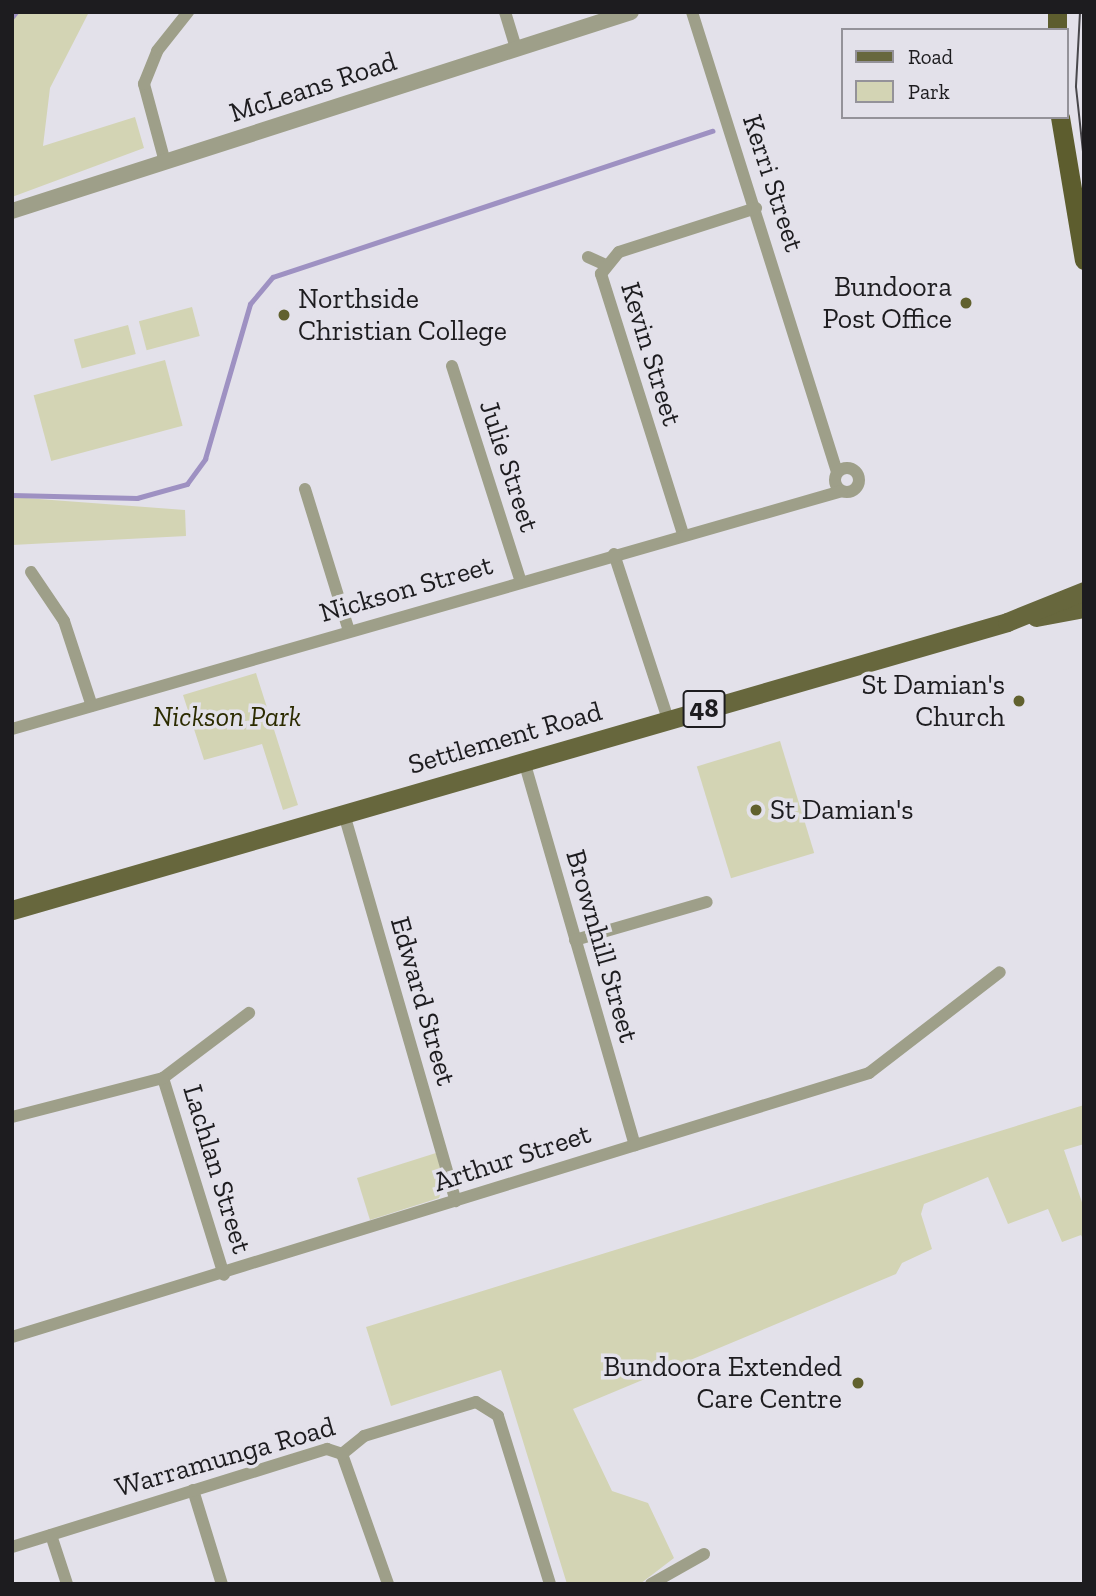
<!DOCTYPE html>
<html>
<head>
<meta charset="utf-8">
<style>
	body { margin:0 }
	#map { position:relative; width:1096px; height:1596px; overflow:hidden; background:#e3e1ea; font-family:"Zilla Slab",serif }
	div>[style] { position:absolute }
	.green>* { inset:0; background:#d3d4b4; transform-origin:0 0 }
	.stream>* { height:4.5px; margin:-2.25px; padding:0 2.25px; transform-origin:2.25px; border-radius:2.25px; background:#9e91c2 }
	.minor>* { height:12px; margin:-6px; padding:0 6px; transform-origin:6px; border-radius:6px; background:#9e9f89 }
	.minor>.ring { margin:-6px; padding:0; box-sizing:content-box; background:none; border:12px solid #9e9f89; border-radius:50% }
	.tertiary>* { height:16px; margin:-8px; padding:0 8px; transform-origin:8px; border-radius:8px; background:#9e9f89 }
	.primary>* { height:19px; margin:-9.5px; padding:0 9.5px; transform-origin:9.5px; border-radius:9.5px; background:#67673d }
	.trunk>* { height:19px; margin:-9.5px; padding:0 9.5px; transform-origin:9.5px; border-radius:9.5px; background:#5d5d2e }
	.tram>* { height:2px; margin:-1px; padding:0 1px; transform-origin:1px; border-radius:1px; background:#48474b }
	.dots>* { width:19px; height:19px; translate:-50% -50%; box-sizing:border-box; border:4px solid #e3e1ea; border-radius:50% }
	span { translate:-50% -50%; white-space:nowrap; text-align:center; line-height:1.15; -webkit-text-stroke:7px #e3e1ea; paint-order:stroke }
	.shield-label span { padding:2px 5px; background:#e3e1ea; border:2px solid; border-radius:5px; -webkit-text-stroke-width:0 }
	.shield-label { font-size:26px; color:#1d1c1f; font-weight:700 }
	.street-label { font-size:28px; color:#1d1c1f }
	.poi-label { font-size:28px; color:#1d1c1f }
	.right { translate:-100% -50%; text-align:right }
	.left { translate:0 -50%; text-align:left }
	.park-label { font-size:28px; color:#2c2b00; font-style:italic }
	.frame { position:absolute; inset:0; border:14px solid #1d1c1f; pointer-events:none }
	.legend { position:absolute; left:841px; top:28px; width:228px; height:91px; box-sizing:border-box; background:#e3e1ea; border:2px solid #949299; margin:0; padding:9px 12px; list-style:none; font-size:21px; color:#1d1c1f }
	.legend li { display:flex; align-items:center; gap:14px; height:35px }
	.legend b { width:35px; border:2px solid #949299 }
</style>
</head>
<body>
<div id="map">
	<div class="green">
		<i style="clip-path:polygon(12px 12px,89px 12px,50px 88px,43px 146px,135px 117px,144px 148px,12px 197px)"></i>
		<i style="left:192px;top:307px;width:30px;height:55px;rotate:75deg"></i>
		<i style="left:128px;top:325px;width:30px;height:56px;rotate:75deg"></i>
		<i style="left:165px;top:360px;width:68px;height:136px;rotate:75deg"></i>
		<i style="clip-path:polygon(12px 497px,185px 510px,186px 536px,12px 545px)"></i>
		<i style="clip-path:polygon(256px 673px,298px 805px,283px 810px,262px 744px,204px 760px,183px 695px)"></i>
		<i style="left:780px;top:741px;width:117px;height:87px;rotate:73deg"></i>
		<i style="clip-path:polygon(1084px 1105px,1084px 1144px,1064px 1150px,1084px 1208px,1084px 1241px,1081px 1235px,1062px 1242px,1048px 1209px,1008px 1224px,988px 1177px,924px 1204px,921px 1214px,932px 1249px,902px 1263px,896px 1274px,573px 1409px,612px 1491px,648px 1503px,674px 1558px,640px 1584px,567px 1584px,501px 1370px,391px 1406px,366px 1327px)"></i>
		<i style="clip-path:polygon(436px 1153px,445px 1182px,439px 1198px,370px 1220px,357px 1178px)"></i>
	</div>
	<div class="stream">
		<i style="left:12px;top:17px;width:6px;rotate:-51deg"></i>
		<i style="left:12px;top:495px;width:125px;rotate:1.4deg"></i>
		<i style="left:137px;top:498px;width:52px;rotate:-15.6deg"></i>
		<i style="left:187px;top:484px;width:31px;rotate:-54deg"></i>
		<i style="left:205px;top:459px;width:161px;rotate:-73.8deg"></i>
		<i style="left:250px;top:304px;width:35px;rotate:-50deg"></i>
		<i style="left:273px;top:277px;width:463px;rotate:-18.4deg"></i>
	</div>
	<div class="minor">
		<i style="left:505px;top:12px;width:38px;rotate:73deg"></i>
		<i style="left:692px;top:12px;width:482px;rotate:72.5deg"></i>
		<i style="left:165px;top:162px;width:81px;rotate:-105.1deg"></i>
		<i style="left:144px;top:84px;width:35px;rotate:-68deg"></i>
		<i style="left:157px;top:51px;width:50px;rotate:-51.5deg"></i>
		<i style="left:588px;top:257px;width:17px;rotate:24deg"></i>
		<i style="left:452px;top:366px;width:227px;rotate:72.3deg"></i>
		<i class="ring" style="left:835px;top:468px;width:12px;height:12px"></i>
		<i style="left:305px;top:489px;width:149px;rotate:72.8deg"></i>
		<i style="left:683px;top:534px;width:273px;rotate:-107.5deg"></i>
		<i style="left:601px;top:274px;width:28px;rotate:-51deg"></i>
		<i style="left:619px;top:252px;width:144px;rotate:-17.8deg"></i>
		<i style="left:614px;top:554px;width:174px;rotate:71.9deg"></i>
		<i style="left:31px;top:572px;width:59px;rotate:56deg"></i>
		<i style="left:64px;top:621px;width:89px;rotate:71.8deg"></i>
		<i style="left:12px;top:729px;width:863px;rotate:-16deg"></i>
		<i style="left:524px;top:761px;width:400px;rotate:73.9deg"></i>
		<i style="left:344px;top:814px;width:403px;rotate:73.9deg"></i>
		<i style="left:575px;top:940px;width:137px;rotate:-16.1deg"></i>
		<i style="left:163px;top:1078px;width:206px;rotate:72.8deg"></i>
		<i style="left:163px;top:1078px;width:108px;rotate:-37.1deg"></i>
		<i style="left:12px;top:1117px;width:156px;rotate:-14.5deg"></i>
		<i style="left:12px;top:1337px;width:897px;rotate:-17.12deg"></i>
		<i style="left:869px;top:1073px;width:165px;rotate:-37.6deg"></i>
		<i style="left:342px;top:1454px;width:138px;rotate:70.5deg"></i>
		<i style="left:193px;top:1490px;width:98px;rotate:72.9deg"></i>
		<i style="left:51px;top:1535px;width:52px;rotate:71.9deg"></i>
		<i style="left:12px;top:1547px;width:330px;rotate:-17.3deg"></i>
		<i style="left:327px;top:1449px;width:16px;rotate:18deg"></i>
		<i style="left:342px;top:1454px;width:28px;rotate:-39deg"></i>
		<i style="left:364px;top:1436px;width:117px;rotate:-16.9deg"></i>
		<i style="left:476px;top:1402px;width:26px;rotate:32deg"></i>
		<i style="left:498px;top:1416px;width:176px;rotate:72.8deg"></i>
		<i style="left:651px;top:1584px;width:61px;rotate:-29.5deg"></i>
	</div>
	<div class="tertiary">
		<i style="left:12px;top:211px;width:650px;rotate:-17.82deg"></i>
	</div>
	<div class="primary">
		<i style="left:1036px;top:617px;width:49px;rotate:-10.6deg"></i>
		<i style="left:12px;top:910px;width:1036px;rotate:-16.14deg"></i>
		<i style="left:1007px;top:622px;width:83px;rotate:-21.9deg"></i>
	</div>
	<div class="trunk">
		<i style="left:1057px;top:30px;width:18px;rotate:-90deg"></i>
		<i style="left:1060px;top:117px;width:145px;rotate:80.5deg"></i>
	</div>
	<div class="tram">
		<i style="left:1080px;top:12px;width:75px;rotate:93.1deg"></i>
		<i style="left:1076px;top:87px;width:74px;rotate:83.8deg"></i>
	</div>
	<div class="dots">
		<i style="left:966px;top:303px;background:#61612e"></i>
		<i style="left:284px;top:315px;background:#61612e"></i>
		<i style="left:1019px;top:701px;background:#61612e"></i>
		<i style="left:756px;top:810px;background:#61612e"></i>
		<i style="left:858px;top:1383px;background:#61612e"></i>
	</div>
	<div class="shield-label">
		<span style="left:704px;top:709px">48</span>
	</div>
	<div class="street-label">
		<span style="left:313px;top:87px;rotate:-18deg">McLeans Road</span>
		<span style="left:773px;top:183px;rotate:72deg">Kerri Street</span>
		<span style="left:651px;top:354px;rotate:73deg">Kevin Street</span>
		<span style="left:509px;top:466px;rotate:72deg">Julie Street</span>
		<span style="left:406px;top:589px;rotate:-16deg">Nickson Street</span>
		<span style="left:505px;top:738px;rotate:-16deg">Settlement Road</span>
		<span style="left:602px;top:946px;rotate:74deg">Brownhill Street</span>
		<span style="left:423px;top:1001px;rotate:74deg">Edward Street</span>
		<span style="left:512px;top:1158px;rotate:-18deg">Arthur Street</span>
		<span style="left:217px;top:1169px;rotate:73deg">Lachlan Street</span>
		<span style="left:225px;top:1457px;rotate:-16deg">Warramunga Road</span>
	</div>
	<div class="poi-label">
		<span class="right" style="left:952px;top:303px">Bundoora<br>Post Office</span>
		<span class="left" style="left:298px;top:315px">Northside<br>Christian College</span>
		<span class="right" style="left:1005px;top:701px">St Damian's<br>Church</span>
		<span class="left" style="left:770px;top:810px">St Damian's</span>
		<span class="right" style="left:842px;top:1383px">Bundoora Extended<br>Care Centre</span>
	</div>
	<div class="park-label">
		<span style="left:227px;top:717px">Nickson Park</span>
	</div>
	<div class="frame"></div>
	<ul class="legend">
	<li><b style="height:9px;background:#67673d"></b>Road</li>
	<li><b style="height:19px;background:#d3d4b4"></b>Park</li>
	</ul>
</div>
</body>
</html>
